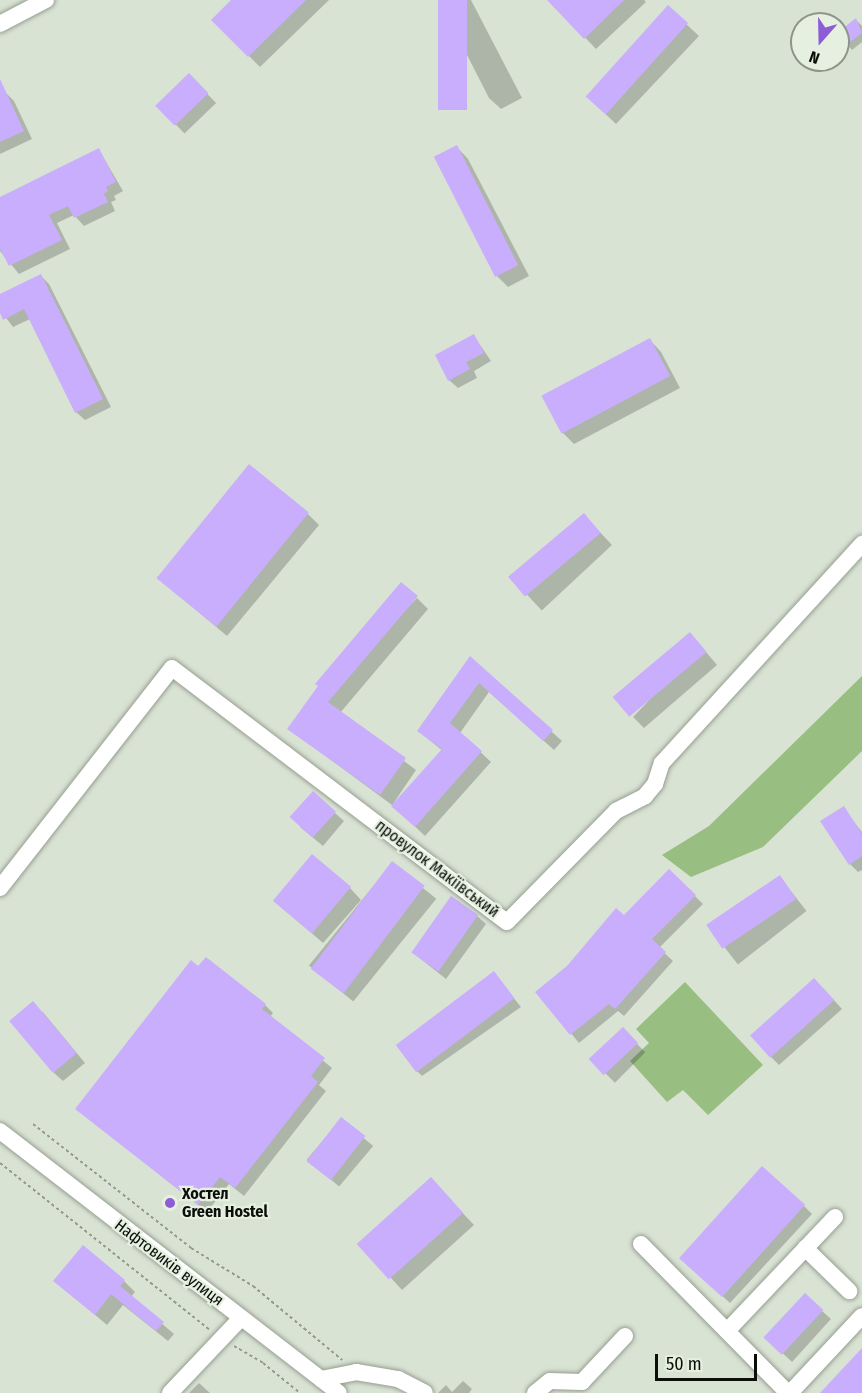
<!DOCTYPE html>
<html>
<head>
<meta charset="utf-8">
<style>
	body { margin:0 }
	#map { position:relative; width:862px; height:1393px; overflow:hidden; background:#d9e3d4; font-family:"Fira Sans Condensed",sans-serif }
	div>[style] { position:absolute }
	.green>* { inset:0; background:#98be82 }
	.shadow>* { inset:0; background:#0003; transform-origin:0 0 }
	.building>* { inset:0; background:#c8aefc; transform-origin:0 0 }
	.path>* { height:2px; margin-top:-1px; transform-origin:0; background:repeating-linear-gradient(90deg,#91998d 0 3px,transparent 0 6px) }
	.roads { filter:drop-shadow(0 0 2px #969e91) drop-shadow(0 0 2px #969e91) }
	.minor>* { height:16px; margin:-8px; padding:0 8px; transform-origin:8px; border-radius:8px; background:#fff }
	.dots>* { width:16px; height:16px; translate:-50% -50%; box-sizing:border-box; border:3px solid #e6f0e1; border-radius:50% }
	span { translate:-50% -50%; white-space:nowrap; text-align:center; line-height:1.15; -webkit-text-stroke:4.5px #e6f0e1; paint-order:stroke }
	.street-label { font-size:16px; color:#0b0e09 }
	.poi-label { font-size:16px; color:#0b0e09; font-weight:700 }
	.left { translate:0 -50%; text-align:left }
	.north { position:absolute; left:790px; top:12px; width:60px; height:60px; box-sizing:border-box; background:#e6f0e1; border:2px solid #8e968b; border-radius:50%; rotate:200deg; font-size:16px; font-weight:700; line-height:24px; text-align:center; color:#0b0e09 }
	.north::after { content:''; display:block; margin:auto; width:21px; height:27px; background:#8d5dd6; clip-path:polygon(50% 0,100% 100%,50% 72%,0 100%) }
	.scale { position:absolute; left:655px; top:1354px; width:102px; height:27px; box-sizing:border-box; border:3px solid #0b0e09; border-top:0; padding-left:8px; font-size:18px; line-height:21px; white-space:nowrap; color:#0b0e09; -webkit-text-stroke:4px #e6f0e1; paint-order:stroke }
</style>
</head>
<body>
<div id="map">
	<div class="green">
		<i style="clip-path:polygon(862px 676px,862px 751px,763px 847px,691px 877px,662px 855px,709px 826px)"></i>
		<i style="clip-path:polygon(685px 982px,763px 1065px,708px 1115px,683px 1090px,667px 1102px,630px 1061px,649px 1043px,636px 1029px)"></i>
	</div>
	<div class="shadow">
		<i style="clip-path:polygon(233px 0,329px 0,260px 67px,213px 20px)"></i>
		<i style="clip-path:polygon(439px 0,471px 0,522px 98px,501px 109px,489px 98px)"></i>
		<i style="clip-path:polygon(549px 0,644px 0,646px 2px,596px 49px)"></i>
		<i style="clip-path:polygon(668px 7px,699px 36px,616px 124px,597px 106px)"></i>
		<i style="clip-path:polygon(856px 20px,862px 26px,862px 42px,852px 50px,839px 34px)"></i>
		<i style="left:189px;top:75px;width:39px;height:44px;rotate:46deg"></i>
		<i style="clip-path:polygon(5px 92px,14px 101px,32px 139px,0 154px,0 95px)"></i>
		<i style="clip-path:polygon(457px 147px,468px 159px,529px 276px,508px 287px,496px 275px,436px 158px)"></i>
		<i style="clip-path:polygon(99px 150px,123px 191px,114px 196px,116px 200px,111px 202px,115px 211px,84px 226px,74px 215px,57px 223px,70px 249px,19px 274px,0 251px,0 198px)"></i>
		<i style="clip-path:polygon(41px 276px,49px 284px,111px 407px,85px 420px,76px 412px,30px 319px,13px 327px,0 310px,0 296px)"></i>
		<i style="clip-path:polygon(474px 336px,491px 361px,474px 371px,477px 378px,458px 388px,449px 380px)"></i>
		<i style="clip-path:polygon(650px 340px,661px 352px,680px 388px,574px 444px,562px 432px)"></i>
		<i style="clip-path:polygon(308px 514px,319px 525px,227px 636px,157px 577px)"></i>
		<i style="left:584px;top:515px;width:41px;height:96px;rotate:47deg"></i>
		<i style="clip-path:polygon(417px 598px,428px 609px,340px 713px,416px 770px,393px 804px,443px 751px,418px 731px,470px 658px,562px 741px,554px 750px,489px 692px,460px 733px,491px 762px,425px 836px,392px 805px,289px 729px)"></i>
		<i style="clip-path:polygon(701px 646px,717px 665px,644px 728px,633px 717px)"></i>
		<i style="clip-path:polygon(843px 808px,862px 832px,862px 870px,858px 872px,850px 864px)"></i>
		<i style="clip-path:polygon(335px 813px,344px 821px,323px 846px,300px 827px)"></i>
		<i style="left:392px;top:863px;width:57px;height:132px;rotate:39deg"></i>
		<i style="clip-path:polygon(669px 871px,703px 904px,659px 948px,673px 961px,624px 1016px,618px 1011px,579px 1043px,537px 992px,624px 917px)"></i>
		<i style="left:780px;top:877px;width:43px;height:87px;rotate:52deg"></i>
		<i style="clip-path:polygon(350px 888px,361px 900px,323px 943px,286px 911px)"></i>
		<i style="clip-path:polygon(477px 916px,486px 924px,446px 979px,412px 952px)"></i>
		<i style="clip-path:polygon(494px 973px,521px 1007px,422px 1076px,414px 1068px)"></i>
		<i style="clip-path:polygon(823px 988px,842px 1009px,779px 1065px,771px 1057px)"></i>
		<i style="clip-path:polygon(265px 1005px,273px 1013px,270px 1017px,332px 1068px,319px 1085px,326px 1091px,244px 1196px,229px 1184px,207px 1212px,77px 1109px)"></i>
		<i style="clip-path:polygon(42px 1011px,85px 1063px,63px 1081px,54px 1073px)"></i>
		<i style="left:622px;top:1029px;width:33px;height:43px;rotate:45deg"></i>
		<i style="left:341px;top:1119px;width:42px;height:53px;rotate:40deg"></i>
		<i style="clip-path:polygon(442px 1191px,474px 1225px,402px 1290px,360px 1244px)"></i>
		<i style="clip-path:polygon(804px 1206px,812px 1214px,730px 1303px,689px 1265px)"></i>
		<i style="clip-path:polygon(55px 1281px,124px 1281px,135px 1292px,131px 1297px,174px 1334px,168px 1341px,123px 1305px,107px 1325px)"></i>
		<i style="clip-path:polygon(822px 1311px,831px 1319px,792px 1362px,775px 1346px)"></i>
		<i style="clip-path:polygon(463px 1381px,472px 1389px,469px 1393px,438px 1393px,446px 1385px,452px 1392px)"></i>
		<i style="clip-path:polygon(199px 1383px,210px 1393px,189px 1393px)"></i>
	</div>
	<div class="building">
		<i style="clip-path:polygon(231px 0,306px 0,248px 57px,211px 20px)"></i>
		<i style="left:438px;top:0;width:29px;height:110px"></i>
		<i style="clip-path:polygon(547px 0,624px 0,584px 39px)"></i>
		<i style="left:668px;top:5px;width:27px;height:123px;rotate:42deg"></i>
		<i style="clip-path:polygon(856px 18px,862px 33px,846px 45px,838px 32px)"></i>
		<i style="left:189px;top:73px;width:28px;height:47px;rotate:46deg"></i>
		<i style="clip-path:polygon(0 79px,24px 131px,0 142px)"></i>
		<i style="left:457px;top:145px;width:135px;height:26px;rotate:63deg"></i>
		<i style="clip-path:polygon(99px 148px,116px 182px,106px 187px,108px 191px,104px 194px,108px 202px,74px 218px,68px 206px,49px 215px,62px 240px,9px 266px,0 249px,0 197px)"></i>
		<i style="clip-path:polygon(41px 274px,103px 399px,75px 413px,24px 309px,3px 320px,0 313px,0 294px)"></i>
		<i style="clip-path:polygon(474px 334px,484px 353px,466px 362px,470px 369px,448px 381px,435px 355px)"></i>
		<i style="left:650px;top:338px;width:43px;height:123px;rotate:62deg"></i>
		<i style="left:249px;top:464px;width:77px;height:147px;rotate:39deg"></i>
		<i style="left:584px;top:513px;width:26px;height:99px;rotate:50deg"></i>
		<i style="clip-path:polygon(401px 582px,418px 596px,328px 702px,406px 758px,380px 795px,287px 729px,318px 686px,315px 684px)"></i>
		<i style="left:690px;top:632px;width:26px;height:101px;rotate:50deg"></i>
		<i style="clip-path:polygon(470px 656px,553px 730px,543px 741px,479px 683px,450px 723px,482px 751px,415px 827px,391px 806px,442px 749px,417px 731px)"></i>
		<i style="left:313px;top:791px;width:31px;height:35px;rotate:42deg"></i>
		<i style="clip-path:polygon(844px 806px,862px 834px,862px 856px,849px 865px,820px 821px)"></i>
		<i style="left:312px;top:854px;width:51px;height:61px;rotate:40deg"></i>
		<i style="left:392px;top:861px;width:41px;height:135px;rotate:37deg"></i>
		<i style="clip-path:polygon(669px 869px,696px 895px,652px 939px,666px 952px,615px 1009px,609px 1004px,570px 1035px,535px 992px,567px 966px,616px 908px,624px 915px)"></i>
		<i style="left:780px;top:875px;width:29px;height:89px;rotate:56deg"></i>
		<i style="left:451px;top:896px;width:33px;height:69px;rotate:35deg"></i>
		<i style="clip-path:polygon(206px 957px,266px 1004px,262px 1009px,325px 1058px,311px 1076px,318px 1082px,235px 1188px,220px 1177px,198px 1205px,75px 1109px,191px 960px,198px 966px)"></i>
		<i style="left:494px;top:971px;width:34px;height:123px;rotate:53deg"></i>
		<i style="left:814px;top:978px;width:30px;height:86px;rotate:48deg"></i>
		<i style="left:33px;top:1001px;width:68px;height:31px;rotate:50deg"></i>
		<i style="left:623px;top:1027px;width:22px;height:47px;rotate:47deg"></i>
		<i style="left:341px;top:1117px;width:31px;height:56px;rotate:38deg"></i>
		<i style="left:762px;top:1166px;width:58px;height:124px;rotate:42deg"></i>
		<i style="left:431px;top:1177px;width:48px;height:100px;rotate:48deg"></i>
		<i style="clip-path:polygon(83px 1245px,125px 1280px,120px 1286px,164px 1322px,156px 1331px,111px 1294px,95px 1315px,53px 1281px)"></i>
		<i style="left:805px;top:1293px;width:25px;height:61px;rotate:43deg"></i>
		<i style="clip-path:polygon(862px 1348px,862px 1393px,820px 1393px)"></i>
	</div>
	<div class="path">
		<i style="left:33px;top:1124px;width:201px;rotate:38.1deg"></i>
		<i style="left:191px;top:1248px;width:73px;rotate:31.5deg"></i>
		<i style="left:253px;top:1286px;width:116px;rotate:39.7deg"></i>
		<i style="left:0;top:1163px;width:267px;rotate:38.5deg"></i>
		<i style="left:234px;top:1346px;width:34px;rotate:30deg"></i>
		<i style="left:263px;top:1363px;width:48px;rotate:39deg"></i>
	</div>
	<div class="roads">
		<div class="minor">
			<i style="left:0;top:24px;width:52px;rotate:-27.6deg"></i>
			<i style="left:0;top:888px;width:279px;rotate:-52deg"></i>
			<i style="left:172px;top:668px;width:420px;rotate:37.2deg"></i>
			<i style="left:507px;top:922px;width:156px;rotate:-45.5deg"></i>
			<i style="left:616px;top:811px;width:33px;rotate:-27deg"></i>
			<i style="left:645px;top:796px;width:16px;rotate:-50deg"></i>
			<i style="left:655px;top:784px;width:22px;rotate:-72deg"></i>
			<i style="left:662px;top:763px;width:297px;rotate:-47.6deg"></i>
			<i style="left:0;top:1131px;width:428px;rotate:37.7deg"></i>
			<i style="left:641px;top:1244px;width:209px;rotate:45.4deg"></i>
			<i style="left:805px;top:1248px;width:62px;rotate:44.3deg"></i>
			<i style="left:727px;top:1331px;width:157px;rotate:-46.5deg"></i>
			<i style="left:321px;top:1379px;width:36px;rotate:-11deg"></i>
			<i style="left:356px;top:1372px;width:43px;rotate:9.5deg"></i>
			<i style="left:398px;top:1379px;width:30px;rotate:27deg"></i>
			<i style="left:170px;top:1393px;width:103px;rotate:-46.6deg"></i>
			<i style="left:535px;top:1393px;width:19px;rotate:-39deg"></i>
			<i style="left:550px;top:1381px;width:32px;rotate:2deg"></i>
			<i style="left:582px;top:1382px;width:63px;rotate:-46.9deg"></i>
			<i style="left:790px;top:1393px;width:105px;rotate:-46.9deg"></i>
		</div>
	</div>
	<div class="dots">
		<i style="left:170px;top:1203px;background:#8d5dd6"></i>
	</div>
	<div class="street-label">
		<span style="left:437px;top:869px;rotate:37deg">провулок Макіївський</span>
		<span style="left:169px;top:1263px;rotate:37deg">Нафтовиків вулиця</span>
	</div>
	<div class="poi-label">
		<span class="left" style="left:182px;top:1203px">Хостел<br>Green Hostel</span>
	</div>
	<div class="north">N</div>
	<div class="scale">50 m</div>
</div>
</body>
</html>
